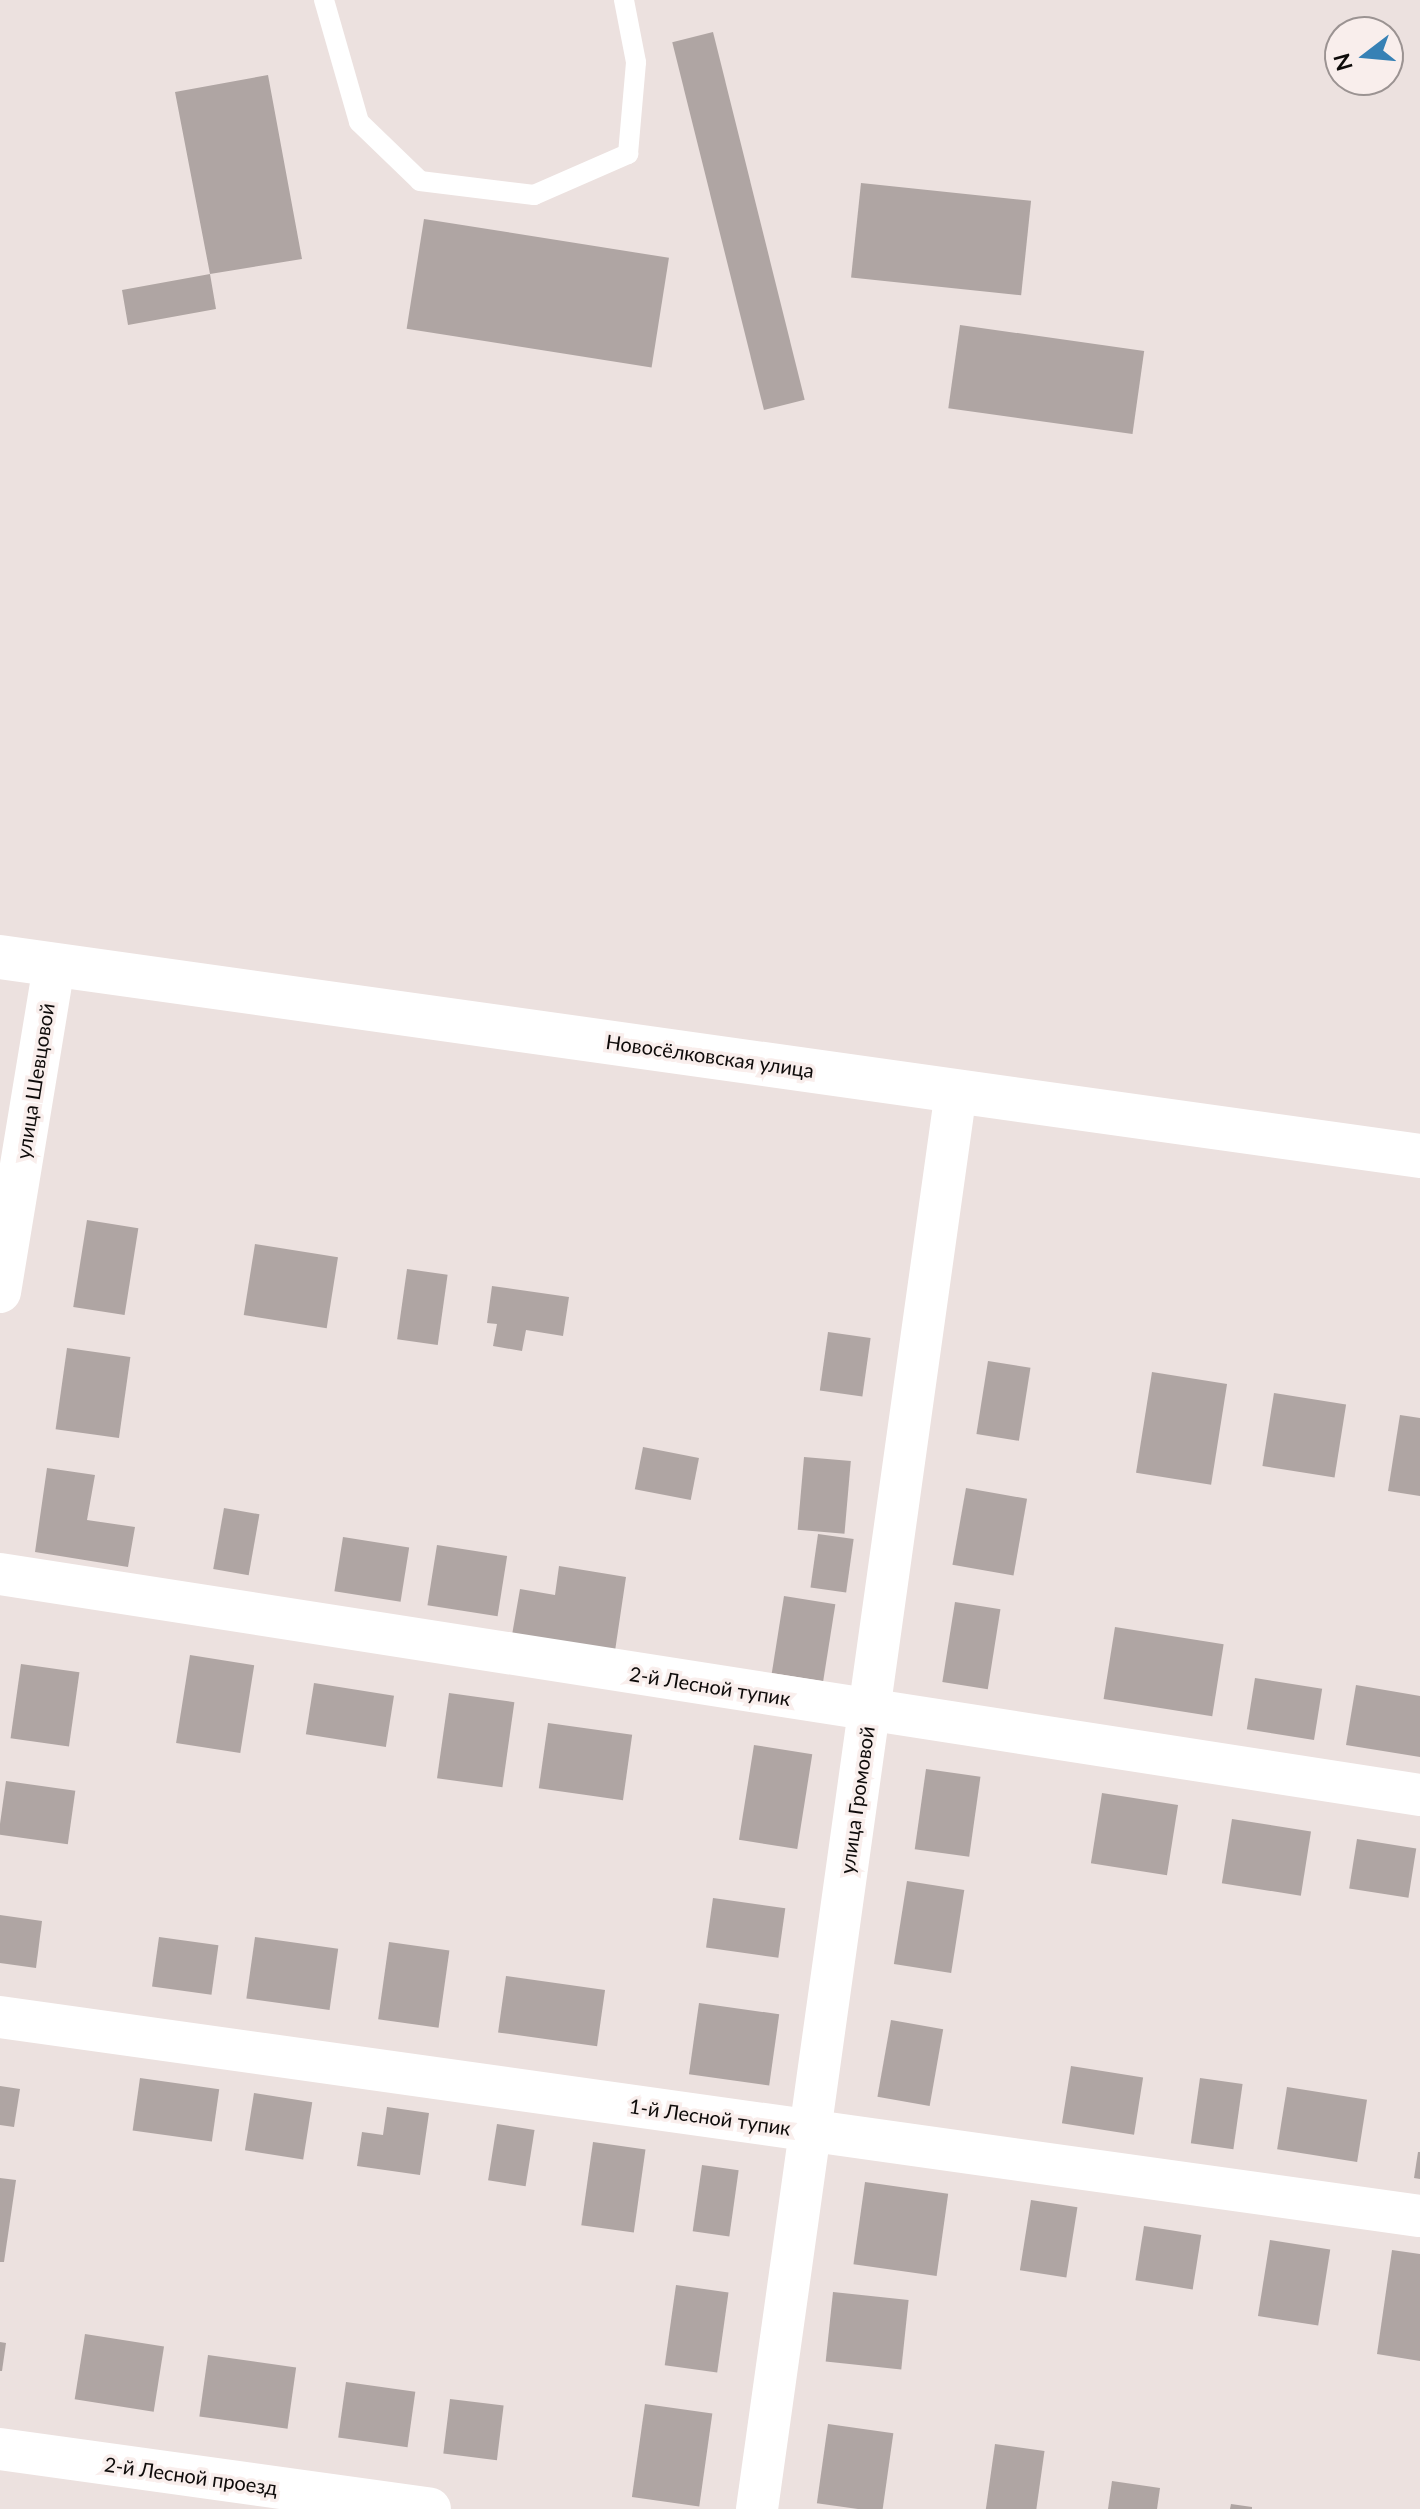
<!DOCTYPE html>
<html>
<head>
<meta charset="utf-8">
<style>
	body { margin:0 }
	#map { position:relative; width:1420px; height:2509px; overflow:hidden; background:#ece1df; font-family:Lato,sans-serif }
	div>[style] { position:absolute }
	.building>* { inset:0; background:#afa5a3; transform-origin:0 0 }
	.lane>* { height:20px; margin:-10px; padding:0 10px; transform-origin:10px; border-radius:10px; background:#fff }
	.street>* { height:42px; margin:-21px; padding:0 21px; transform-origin:21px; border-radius:21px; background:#fff }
	.primary>* { height:44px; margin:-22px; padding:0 22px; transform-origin:22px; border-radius:22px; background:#fff }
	span { translate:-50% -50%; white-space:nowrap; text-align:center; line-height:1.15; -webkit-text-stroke:7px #f9eeec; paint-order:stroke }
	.street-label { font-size:20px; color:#0e0b0a }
	.north { position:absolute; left:1324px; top:16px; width:80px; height:80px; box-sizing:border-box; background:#f9eeec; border:2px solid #9b9392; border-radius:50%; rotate:254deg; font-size:22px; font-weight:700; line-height:32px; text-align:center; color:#0e0b0a }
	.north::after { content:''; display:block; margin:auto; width:28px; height:36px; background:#3781b5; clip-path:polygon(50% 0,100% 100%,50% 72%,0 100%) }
</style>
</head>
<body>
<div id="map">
	<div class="building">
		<i style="left:713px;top:32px;width:379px;height:42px;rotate:76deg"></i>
		<i style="clip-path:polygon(268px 75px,302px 259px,210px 274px,216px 309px,128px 325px,122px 290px,210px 274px,175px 92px)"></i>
		<i style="left:861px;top:183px;width:171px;height:95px;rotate:6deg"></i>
		<i style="left:424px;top:219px;width:248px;height:111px;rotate:9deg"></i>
		<i style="left:960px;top:325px;width:186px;height:84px;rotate:8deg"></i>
		<i style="left:87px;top:1220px;width:52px;height:88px;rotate:9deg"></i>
		<i style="left:255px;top:1244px;width:84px;height:72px;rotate:9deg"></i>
		<i style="left:407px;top:1269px;width:41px;height:71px;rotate:8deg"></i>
		<i style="clip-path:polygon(492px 1286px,569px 1297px,563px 1336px,526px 1330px,522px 1351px,493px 1346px,497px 1324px,487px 1323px)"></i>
		<i style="left:828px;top:1332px;width:43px;height:59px;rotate:8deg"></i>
		<i style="left:67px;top:1348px;width:64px;height:82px;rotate:8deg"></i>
		<i style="left:988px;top:1361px;width:43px;height:74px;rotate:9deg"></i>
		<i style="left:1152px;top:1372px;width:76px;height:102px;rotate:9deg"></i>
		<i style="left:1274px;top:1393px;width:73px;height:74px;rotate:9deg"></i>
		<i style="clip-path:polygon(1400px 1415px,1420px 1418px,1420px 1496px,1388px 1491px)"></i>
		<i style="left:643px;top:1447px;width:57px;height:43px;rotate:11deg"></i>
		<i style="left:804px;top:1457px;width:47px;height:73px;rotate:5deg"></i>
		<i style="clip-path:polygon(47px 1468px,95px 1475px,87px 1520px,135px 1527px,128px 1567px,35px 1552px)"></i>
		<i style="left:966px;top:1488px;width:62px;height:78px;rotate:10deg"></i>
		<i style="left:224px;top:1508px;width:36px;height:62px;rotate:10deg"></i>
		<i style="left:818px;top:1534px;width:36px;height:54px;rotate:8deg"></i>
		<i style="left:343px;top:1537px;width:67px;height:55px;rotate:9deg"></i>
		<i style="left:437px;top:1545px;width:71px;height:61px;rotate:9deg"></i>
		<i style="clip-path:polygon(559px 1566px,626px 1577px,615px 1651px,512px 1635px,520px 1589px,555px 1595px)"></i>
		<i style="left:784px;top:1596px;width:52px;height:78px;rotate:9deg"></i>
		<i style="left:955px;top:1602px;width:46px;height:81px;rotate:9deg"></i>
		<i style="left:1115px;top:1627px;width:110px;height:73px;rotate:9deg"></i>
		<i style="left:190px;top:1655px;width:65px;height:89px;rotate:9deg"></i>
		<i style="left:21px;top:1664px;width:59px;height:75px;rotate:8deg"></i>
		<i style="left:1255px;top:1678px;width:68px;height:52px;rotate:9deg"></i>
		<i style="left:314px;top:1683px;width:81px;height:52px;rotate:9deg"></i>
		<i style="clip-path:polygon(1356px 1685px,1420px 1696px,1420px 1757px,1346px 1745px)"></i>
		<i style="left:449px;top:1693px;width:66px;height:86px;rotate:8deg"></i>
		<i style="left:548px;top:1723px;width:85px;height:66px;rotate:8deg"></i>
		<i style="left:754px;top:1745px;width:59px;height:96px;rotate:9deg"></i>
		<i style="left:926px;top:1769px;width:55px;height:81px;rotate:8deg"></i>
		<i style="left:6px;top:1781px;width:70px;height:54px;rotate:8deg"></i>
		<i style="left:1102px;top:1793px;width:77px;height:71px;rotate:9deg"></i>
		<i style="left:1232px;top:1819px;width:80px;height:65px;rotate:9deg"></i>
		<i style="left:1357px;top:1839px;width:60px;height:50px;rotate:9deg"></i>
		<i style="left:907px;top:1881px;width:58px;height:84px;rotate:9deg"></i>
		<i style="left:713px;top:1898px;width:73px;height:50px;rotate:8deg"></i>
		<i style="clip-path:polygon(0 1915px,42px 1921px,36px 1968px,0 1963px)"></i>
		<i style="left:159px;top:1937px;width:60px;height:50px;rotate:8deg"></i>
		<i style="left:255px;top:1937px;width:84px;height:62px;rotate:8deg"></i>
		<i style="left:389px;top:1942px;width:61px;height:78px;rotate:8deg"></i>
		<i style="left:506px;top:1976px;width:100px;height:57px;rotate:8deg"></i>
		<i style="left:699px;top:2003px;width:81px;height:72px;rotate:8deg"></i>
		<i style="left:891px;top:2020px;width:53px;height:78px;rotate:10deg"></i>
		<i style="left:1071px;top:2066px;width:73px;height:58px;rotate:9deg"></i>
		<i style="left:140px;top:2078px;width:80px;height:53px;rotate:8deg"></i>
		<i style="left:1200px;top:2078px;width:43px;height:66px;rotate:8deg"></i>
		<i style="clip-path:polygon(0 2086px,20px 2089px,14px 2127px,0 2125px)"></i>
		<i style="left:1287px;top:2087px;width:81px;height:63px;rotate:9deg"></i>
		<i style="left:254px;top:2093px;width:59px;height:58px;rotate:9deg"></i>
		<i style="clip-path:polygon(387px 2107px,429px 2113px,420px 2175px,357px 2166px,362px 2132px,383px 2135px)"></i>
		<i style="left:497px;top:2124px;width:38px;height:57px;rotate:9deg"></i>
		<i style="left:593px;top:2142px;width:53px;height:84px;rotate:8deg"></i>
		<i style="clip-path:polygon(1418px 2152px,1420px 2152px,1420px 2179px,1414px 2178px)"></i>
		<i style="left:702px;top:2165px;width:37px;height:67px;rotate:8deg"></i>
		<i style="clip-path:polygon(0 2178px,16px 2180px,4px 2262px,0 2262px)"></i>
		<i style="left:865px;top:2182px;width:84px;height:83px;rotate:8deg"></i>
		<i style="left:1031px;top:2200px;width:47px;height:71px;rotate:9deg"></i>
		<i style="left:1144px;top:2226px;width:58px;height:55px;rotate:9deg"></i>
		<i style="left:1270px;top:2240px;width:61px;height:77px;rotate:9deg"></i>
		<i style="clip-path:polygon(1392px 2250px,1420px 2254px,1420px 2361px,1377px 2354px)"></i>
		<i style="left:676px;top:2285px;width:53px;height:81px;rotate:8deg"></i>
		<i style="left:833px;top:2292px;width:76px;height:70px;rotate:6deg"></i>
		<i style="left:85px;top:2334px;width:80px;height:66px;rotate:9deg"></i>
		<i style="clip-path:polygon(0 2342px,6px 2343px,2px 2371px,0 2371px)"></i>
		<i style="left:208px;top:2355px;width:89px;height:62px;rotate:8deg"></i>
		<i style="left:346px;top:2382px;width:70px;height:56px;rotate:8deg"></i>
		<i style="left:450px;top:2399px;width:54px;height:55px;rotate:7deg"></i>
		<i style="left:645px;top:2404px;width:68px;height:94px;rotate:8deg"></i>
		<i style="left:828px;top:2424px;width:66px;height:80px;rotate:8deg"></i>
		<i style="left:995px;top:2444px;width:50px;height:66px;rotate:8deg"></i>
		<i style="clip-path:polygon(1112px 2481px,1160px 2488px,1157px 2509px,1108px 2509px)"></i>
		<i style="clip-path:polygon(1231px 2504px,1252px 2507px,1252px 2509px,1230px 2509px)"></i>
	</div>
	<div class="lane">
		<i style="left:324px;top:0;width:127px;rotate:74deg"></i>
		<i style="left:359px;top:122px;width:85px;rotate:44deg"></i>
		<i style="left:420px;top:181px;width:115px;rotate:7deg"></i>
		<i style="left:534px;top:195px;width:103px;rotate:-23.6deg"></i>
		<i style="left:628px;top:154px;width:92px;rotate:-85deg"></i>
		<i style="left:636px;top:62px;width:63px;rotate:-101deg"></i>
	</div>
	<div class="street">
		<i style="left:0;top:1292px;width:331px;rotate:-80.6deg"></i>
		<i style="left:0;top:1574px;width:1437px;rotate:8.85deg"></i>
		<i style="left:0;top:2017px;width:1434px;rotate:7.98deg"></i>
		<i style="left:0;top:2449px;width:434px;rotate:7.9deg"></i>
		<i style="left:757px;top:2509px;width:1432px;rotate:-82.01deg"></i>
	</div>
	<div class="primary">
		<i style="left:0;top:957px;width:1434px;rotate:7.98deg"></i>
	</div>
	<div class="street-label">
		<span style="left:710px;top:1056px;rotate:8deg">Новосёлковская улица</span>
		<span style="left:35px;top:1081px;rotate:-81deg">улица Шевцовой</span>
		<span style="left:710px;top:1686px;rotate:9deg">2-й Лесной тупик</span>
		<span style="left:857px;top:1800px;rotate:-82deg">улица Громовой</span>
		<span style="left:710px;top:2117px;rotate:8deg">1-й Лесной тупик</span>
		<span style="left:191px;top:2476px;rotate:8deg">2-й Лесной проезд</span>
	</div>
	<div class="north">N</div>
</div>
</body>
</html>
